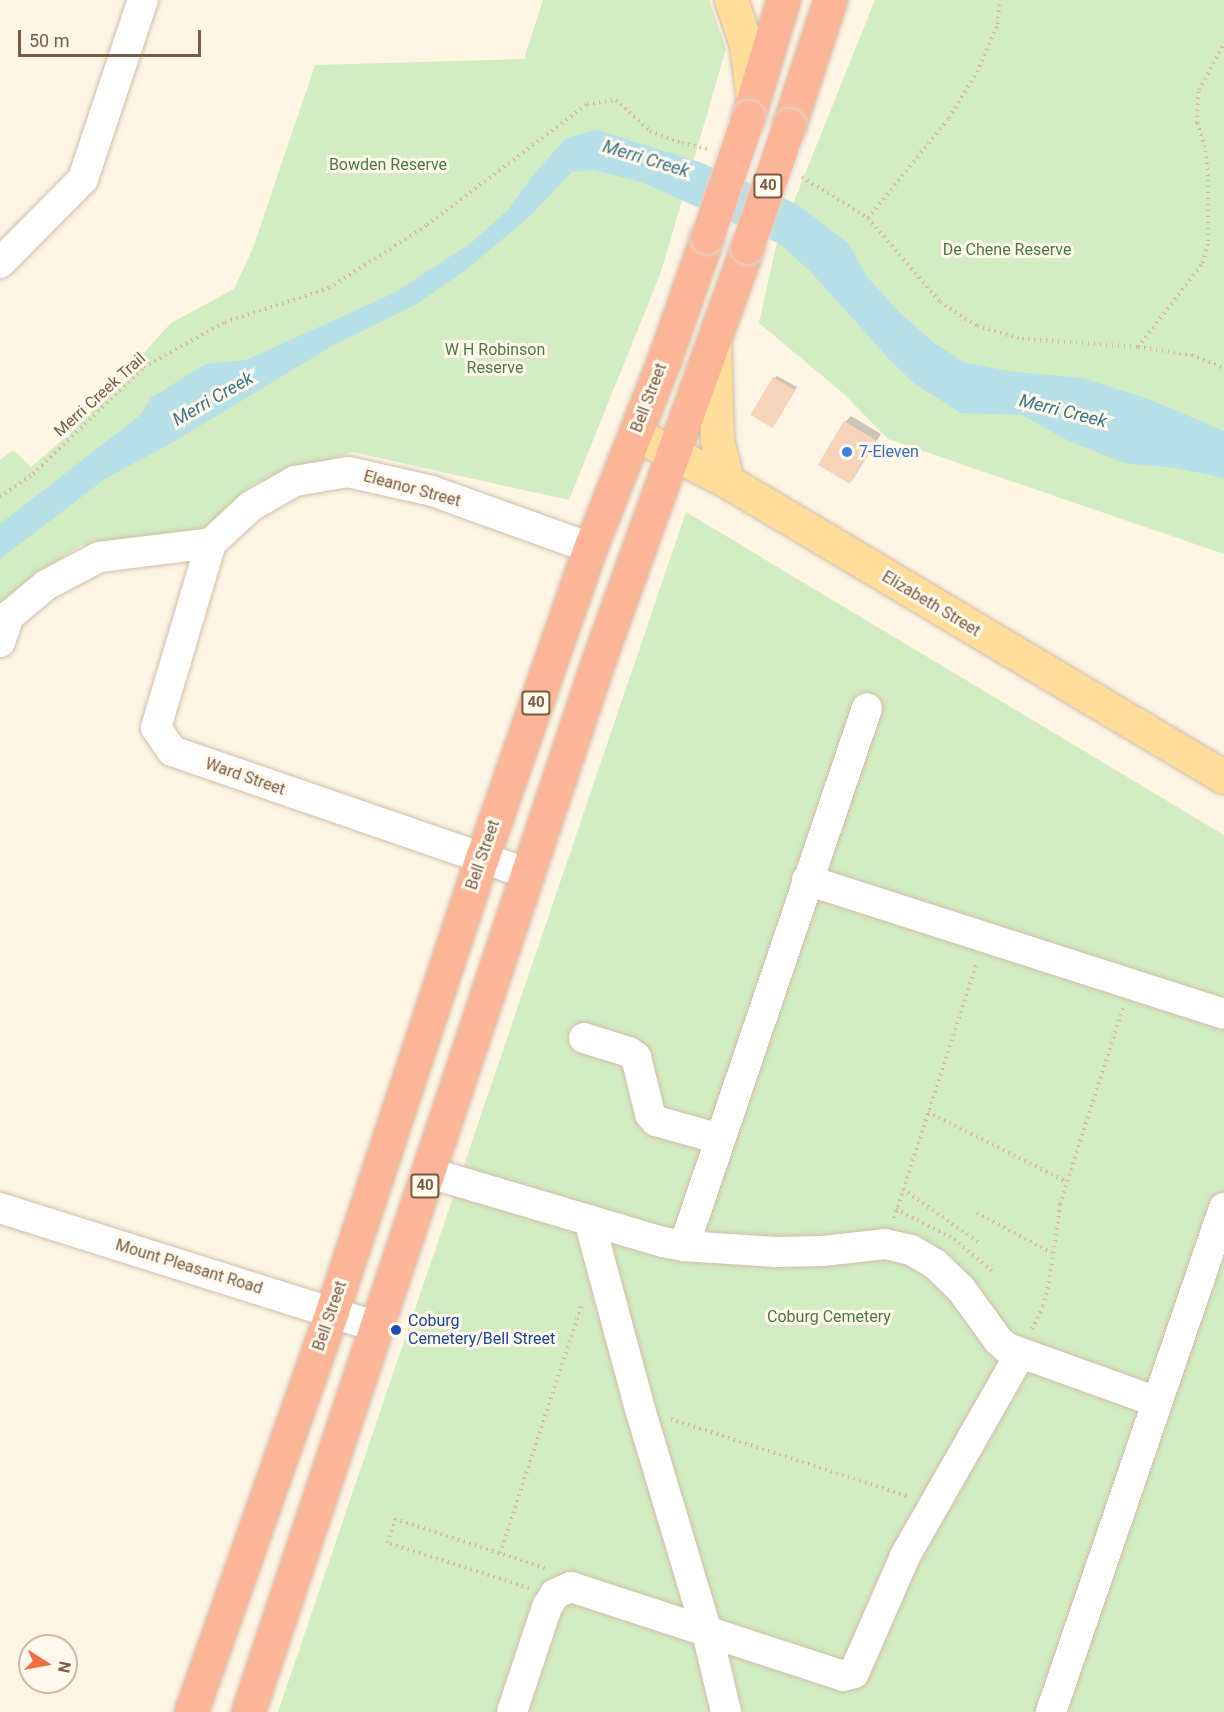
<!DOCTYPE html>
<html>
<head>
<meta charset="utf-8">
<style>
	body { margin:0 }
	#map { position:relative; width:1224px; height:1712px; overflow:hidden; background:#fef5e5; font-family:Roboto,sans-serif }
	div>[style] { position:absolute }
	.green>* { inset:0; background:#d2edc2 }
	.water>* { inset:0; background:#b7e0e9 }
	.shadow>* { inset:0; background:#0003 }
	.building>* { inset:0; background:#f6d4ba; transform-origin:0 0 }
	.path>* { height:4px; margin-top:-2px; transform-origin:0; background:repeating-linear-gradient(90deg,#dbb79d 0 1.5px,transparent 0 6px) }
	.roads { filter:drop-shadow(0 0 2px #d0bda9) drop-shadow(0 0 2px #d0bda9) }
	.minor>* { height:30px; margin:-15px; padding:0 15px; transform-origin:15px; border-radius:15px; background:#fff }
	.major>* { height:33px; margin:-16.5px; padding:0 16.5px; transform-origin:16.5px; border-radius:16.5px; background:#ffdd9b }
	.highway>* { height:33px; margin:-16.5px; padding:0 16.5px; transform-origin:16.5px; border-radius:16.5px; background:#fdb597 }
	.bridges { filter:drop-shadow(0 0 2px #dcd4cf) drop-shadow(0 0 2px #dcd4cf) }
	.highway-bridge>* { height:33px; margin:-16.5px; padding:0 16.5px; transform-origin:16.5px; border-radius:16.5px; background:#fdb597 }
	.dots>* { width:16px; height:16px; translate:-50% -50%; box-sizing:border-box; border:3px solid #fff8ed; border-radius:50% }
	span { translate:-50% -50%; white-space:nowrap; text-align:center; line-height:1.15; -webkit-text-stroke:6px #fff8ed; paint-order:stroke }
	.shield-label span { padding:2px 4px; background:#fff8ed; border:2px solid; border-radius:4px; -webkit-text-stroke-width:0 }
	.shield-label { font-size:15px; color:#795b47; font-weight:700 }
	.park-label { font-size:16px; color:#4c7a3c }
	.street-label { font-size:16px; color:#795b47 }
	.shop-label { font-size:16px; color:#366cbe }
	.left { translate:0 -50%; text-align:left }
	.transit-label { font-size:16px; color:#164399 }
	.water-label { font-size:18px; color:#3c7887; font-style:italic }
	.north { position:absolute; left:18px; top:1634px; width:60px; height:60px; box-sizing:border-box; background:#fff8ed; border:2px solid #c9b9ab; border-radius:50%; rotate:101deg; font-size:16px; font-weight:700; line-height:24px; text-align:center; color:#795b47 }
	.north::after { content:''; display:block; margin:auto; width:21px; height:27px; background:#f16e40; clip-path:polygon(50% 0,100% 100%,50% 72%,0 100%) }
	.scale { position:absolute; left:18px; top:30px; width:183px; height:27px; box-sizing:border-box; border:3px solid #795b47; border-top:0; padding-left:8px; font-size:18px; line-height:21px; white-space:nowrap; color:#795b47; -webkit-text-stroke:4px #fff8ed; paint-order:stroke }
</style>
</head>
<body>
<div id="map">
	<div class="green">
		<i style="clip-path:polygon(543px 0,709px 0,726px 49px,661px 272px,569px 500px,352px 452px,252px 485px,212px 529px,80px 546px,19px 587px,0 613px,0 460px,13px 450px,31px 467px,74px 430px,171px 323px,234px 289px,253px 248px,315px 65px,524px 59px)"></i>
		<i style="clip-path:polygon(875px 0,1224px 0,1224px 554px,888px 439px,844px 394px,759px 323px,776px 246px)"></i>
		<i style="clip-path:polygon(686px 512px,1224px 835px,1224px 1712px,278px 1712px)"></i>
	</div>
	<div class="water">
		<i style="clip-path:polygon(597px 130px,702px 163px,797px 204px,848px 243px,868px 278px,900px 313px,934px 343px,966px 363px,1015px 372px,1083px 378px,1148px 399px,1224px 431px,1224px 478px,1176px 468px,1124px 463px,1067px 440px,1022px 415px,961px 413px,915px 384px,890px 360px,810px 271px,780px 244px,641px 182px,594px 170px,572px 172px,530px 216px,466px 270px,415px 305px,332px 346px,175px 441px,105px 479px,0 559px,0 524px,139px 416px,151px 398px,205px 364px,246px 360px,394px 293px,471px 243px,508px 210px,530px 179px,566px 138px)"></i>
	</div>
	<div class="shadow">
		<i style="clip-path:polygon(777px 376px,797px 387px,775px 424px,774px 378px)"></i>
		<i style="clip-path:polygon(851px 416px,881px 434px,851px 482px,845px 422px)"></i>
	</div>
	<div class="building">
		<i style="left:773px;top:377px;width:26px;height:44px;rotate:31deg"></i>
		<i style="left:844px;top:421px;width:37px;height:51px;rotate:31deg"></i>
	</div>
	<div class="path">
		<i style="left:802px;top:177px;width:78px;rotate:31.8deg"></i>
		<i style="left:868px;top:218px;width:111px;rotate:49.4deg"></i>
		<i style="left:940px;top:302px;width:44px;rotate:33deg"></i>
		<i style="left:977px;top:326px;width:47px;rotate:16.1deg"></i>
		<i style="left:1022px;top:339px;width:116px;rotate:3.9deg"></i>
		<i style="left:1138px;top:347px;width:55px;rotate:8.4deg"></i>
		<i style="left:1192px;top:355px;width:35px;rotate:22deg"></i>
		<i style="left:868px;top:218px;width:129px;rotate:-51deg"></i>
		<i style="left:949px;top:118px;width:54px;rotate:-58.7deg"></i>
		<i style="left:977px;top:72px;width:52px;rotate:-66.4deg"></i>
		<i style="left:998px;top:24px;width:24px;rotate:-85deg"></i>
		<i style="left:1138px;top:347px;width:106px;rotate:-52.3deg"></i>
		<i style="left:1203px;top:263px;width:23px;rotate:-77deg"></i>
		<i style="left:1208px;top:241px;width:65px;rotate:-90deg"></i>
		<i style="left:1208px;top:176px;width:29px;rotate:-96deg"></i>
		<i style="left:1205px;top:147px;width:25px;rotate:-108deg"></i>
		<i style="left:1197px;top:123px;width:33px;rotate:-87deg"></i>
		<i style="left:1199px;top:90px;width:53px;rotate:-62deg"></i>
		<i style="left:0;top:497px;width:40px;rotate:-34.9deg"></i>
		<i style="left:33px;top:474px;width:154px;rotate:-43.9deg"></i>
		<i style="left:144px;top:367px;width:93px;rotate:-29.1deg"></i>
		<i style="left:225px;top:322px;width:109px;rotate:-18.1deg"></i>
		<i style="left:329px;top:288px;width:117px;rotate:-32.7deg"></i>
		<i style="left:427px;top:225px;width:201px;rotate:-37.1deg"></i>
		<i style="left:587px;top:104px;width:29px;rotate:-8deg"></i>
		<i style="left:616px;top:100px;width:46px;rotate:42.4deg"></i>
		<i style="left:650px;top:131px;width:34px;rotate:21deg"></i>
		<i style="left:682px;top:143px;width:27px;rotate:13deg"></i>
		<i style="left:928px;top:1112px;width:156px;rotate:26.7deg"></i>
		<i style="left:903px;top:1189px;width:95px;rotate:35.2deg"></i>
		<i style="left:896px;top:1209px;width:65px;rotate:27.3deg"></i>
		<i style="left:954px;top:1239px;width:50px;rotate:40.1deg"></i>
		<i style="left:977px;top:1213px;width:85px;rotate:28.1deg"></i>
		<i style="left:894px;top:1218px;width:269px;rotate:-72deg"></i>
		<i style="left:1032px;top:1329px;width:25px;rotate:-64deg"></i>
		<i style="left:1043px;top:1306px;width:30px;rotate:-76deg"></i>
		<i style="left:1050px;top:1277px;width:74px;rotate:-82.2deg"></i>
		<i style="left:1060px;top:1204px;width:206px;rotate:-72.2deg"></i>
		<i style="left:671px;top:1419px;width:251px;rotate:18.1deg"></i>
		<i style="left:500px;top:1553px;width:263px;rotate:-71.8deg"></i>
		<i style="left:529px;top:1588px;width:148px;rotate:-162.3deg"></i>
		<i style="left:388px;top:1543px;width:25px;rotate:-74deg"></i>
		<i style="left:395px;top:1519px;width:158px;rotate:18.1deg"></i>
	</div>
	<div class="roads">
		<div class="minor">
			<i style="left:0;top:263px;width:118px;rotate:-45.3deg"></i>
			<i style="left:83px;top:179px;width:189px;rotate:-71.5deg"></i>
			<i style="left:211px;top:543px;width:193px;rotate:106.6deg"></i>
			<i style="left:156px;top:728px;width:28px;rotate:55deg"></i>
			<i style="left:172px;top:751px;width:378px;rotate:19deg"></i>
			<i style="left:211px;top:543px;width:54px;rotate:-42.8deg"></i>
			<i style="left:251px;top:506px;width:51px;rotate:-29.6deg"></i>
			<i style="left:295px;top:481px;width:54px;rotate:-9.6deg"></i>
			<i style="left:348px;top:472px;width:86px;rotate:12.7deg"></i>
			<i style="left:432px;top:491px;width:168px;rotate:19.8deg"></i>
			<i style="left:0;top:642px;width:28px;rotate:-71deg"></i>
			<i style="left:9px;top:616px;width:48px;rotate:-40deg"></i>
			<i style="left:46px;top:585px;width:60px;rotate:-27.8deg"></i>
			<i style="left:99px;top:557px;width:113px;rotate:-7.1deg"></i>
			<i style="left:807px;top:880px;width:438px;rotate:17.8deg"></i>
			<i style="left:584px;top:1038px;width:47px;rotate:17.3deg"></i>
			<i style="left:629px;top:1052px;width:9px;rotate:36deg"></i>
			<i style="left:636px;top:1057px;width:59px;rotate:76.2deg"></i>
			<i style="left:650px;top:1114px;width:9px;rotate:49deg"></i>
			<i style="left:656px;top:1121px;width:66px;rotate:15.7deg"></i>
			<i style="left:430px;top:1173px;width:243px;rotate:16.5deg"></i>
			<i style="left:663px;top:1242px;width:21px;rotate:11deg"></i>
			<i style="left:684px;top:1246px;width:92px;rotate:3.7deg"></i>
			<i style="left:776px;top:1252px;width:47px;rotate:-1.2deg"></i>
			<i style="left:823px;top:1251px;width:62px;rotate:-6.4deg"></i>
			<i style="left:885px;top:1244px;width:27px;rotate:13deg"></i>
			<i style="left:911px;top:1250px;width:28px;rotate:30deg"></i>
			<i style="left:935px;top:1264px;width:36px;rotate:44deg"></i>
			<i style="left:961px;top:1289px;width:63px;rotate:54deg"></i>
			<i style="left:998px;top:1340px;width:12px;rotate:42deg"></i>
			<i style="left:1007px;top:1348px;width:159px;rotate:19.8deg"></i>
			<i style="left:0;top:1208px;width:396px;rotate:17.5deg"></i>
			<i style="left:589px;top:1220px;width:196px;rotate:74.9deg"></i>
			<i style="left:640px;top:1409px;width:233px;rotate:73.3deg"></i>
			<i style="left:707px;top:1632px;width:82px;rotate:76.6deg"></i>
			<i style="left:684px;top:1246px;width:568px;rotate:-71.21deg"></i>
			<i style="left:512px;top:1712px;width:111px;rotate:-71.6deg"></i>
			<i style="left:547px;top:1607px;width:15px;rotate:-58deg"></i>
			<i style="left:555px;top:1594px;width:17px;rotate:-24deg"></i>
			<i style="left:571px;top:1587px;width:286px;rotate:18.1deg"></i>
			<i style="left:843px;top:1676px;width:11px;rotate:-15deg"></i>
			<i style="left:854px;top:1673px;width:128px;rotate:-66.4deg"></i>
			<i style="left:905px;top:1556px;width:232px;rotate:-60.3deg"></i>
			<i style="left:1051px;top:1712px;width:533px;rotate:-71.06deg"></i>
		</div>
		<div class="major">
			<i style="left:731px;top:0;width:46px;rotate:71.2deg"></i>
			<i style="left:746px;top:44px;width:55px;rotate:82.7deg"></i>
			<i style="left:714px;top:343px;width:97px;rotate:88.2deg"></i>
			<i style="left:717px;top:440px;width:42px;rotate:76.3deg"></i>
			<i style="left:635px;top:434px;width:103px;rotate:27.1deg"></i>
			<i style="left:727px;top:481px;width:578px;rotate:30.78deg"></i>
		</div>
		<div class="highway">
			<i style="left:748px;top:117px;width:122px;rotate:-73.3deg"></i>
			<i style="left:789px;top:125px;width:132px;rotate:-71.8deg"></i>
			<i style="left:191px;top:1712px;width:425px;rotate:-70.6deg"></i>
			<i style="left:332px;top:1311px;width:477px;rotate:-71.7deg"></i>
			<i style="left:482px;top:858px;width:328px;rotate:-70.8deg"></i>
			<i style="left:590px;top:548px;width:202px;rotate:-68.5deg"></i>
			<i style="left:664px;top:360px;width:130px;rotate:-70.7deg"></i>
			<i style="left:248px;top:1712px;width:1110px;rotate:-71.57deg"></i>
			<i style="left:599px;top:659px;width:438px;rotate:-70.2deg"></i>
		</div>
	</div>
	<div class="bridges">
		<div class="highway-bridge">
			<i style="left:707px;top:237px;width:127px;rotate:-71.1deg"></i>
			<i style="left:747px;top:247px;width:129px;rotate:-71deg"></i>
		</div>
	</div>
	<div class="dots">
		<i style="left:847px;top:452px;background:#3f7fe0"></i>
		<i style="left:396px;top:1330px;background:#1a4fb4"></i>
	</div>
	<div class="shield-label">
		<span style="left:768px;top:186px">40</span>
		<span style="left:536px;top:703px">40</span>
		<span style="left:425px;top:1186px">40</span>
	</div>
	<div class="park-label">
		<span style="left:388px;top:165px">Bowden Reserve</span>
		<span style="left:1007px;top:250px">De Chene Reserve</span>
		<span style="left:495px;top:359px">W H Robinson<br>Reserve</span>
		<span style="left:829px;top:1317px">Coburg Cemetery</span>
	</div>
	<div class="street-label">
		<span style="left:100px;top:395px;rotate:-42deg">Merri Creek Trail</span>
		<span style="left:649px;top:398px;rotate:-69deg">Bell Street</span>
		<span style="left:412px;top:489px;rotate:15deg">Eleanor Street</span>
		<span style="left:931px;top:604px;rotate:31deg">Elizabeth Street</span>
		<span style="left:245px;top:777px;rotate:19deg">Ward Street</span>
		<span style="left:483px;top:855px;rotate:-71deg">Bell Street</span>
		<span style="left:189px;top:1267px;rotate:17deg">Mount Pleasant Road</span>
		<span style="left:330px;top:1316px;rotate:-71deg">Bell Street</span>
	</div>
	<div class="shop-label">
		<span class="left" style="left:859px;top:452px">7-Eleven</span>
	</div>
	<div class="transit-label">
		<span class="left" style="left:408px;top:1330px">Coburg<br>Cemetery/Bell Street</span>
	</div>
	<div class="water-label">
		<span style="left:646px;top:159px;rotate:17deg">Merri Creek</span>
		<span style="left:213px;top:399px;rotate:-30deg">Merri Creek</span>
		<span style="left:1063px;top:411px;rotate:14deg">Merri Creek</span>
	</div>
	<div class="north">N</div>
	<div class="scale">50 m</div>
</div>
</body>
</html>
